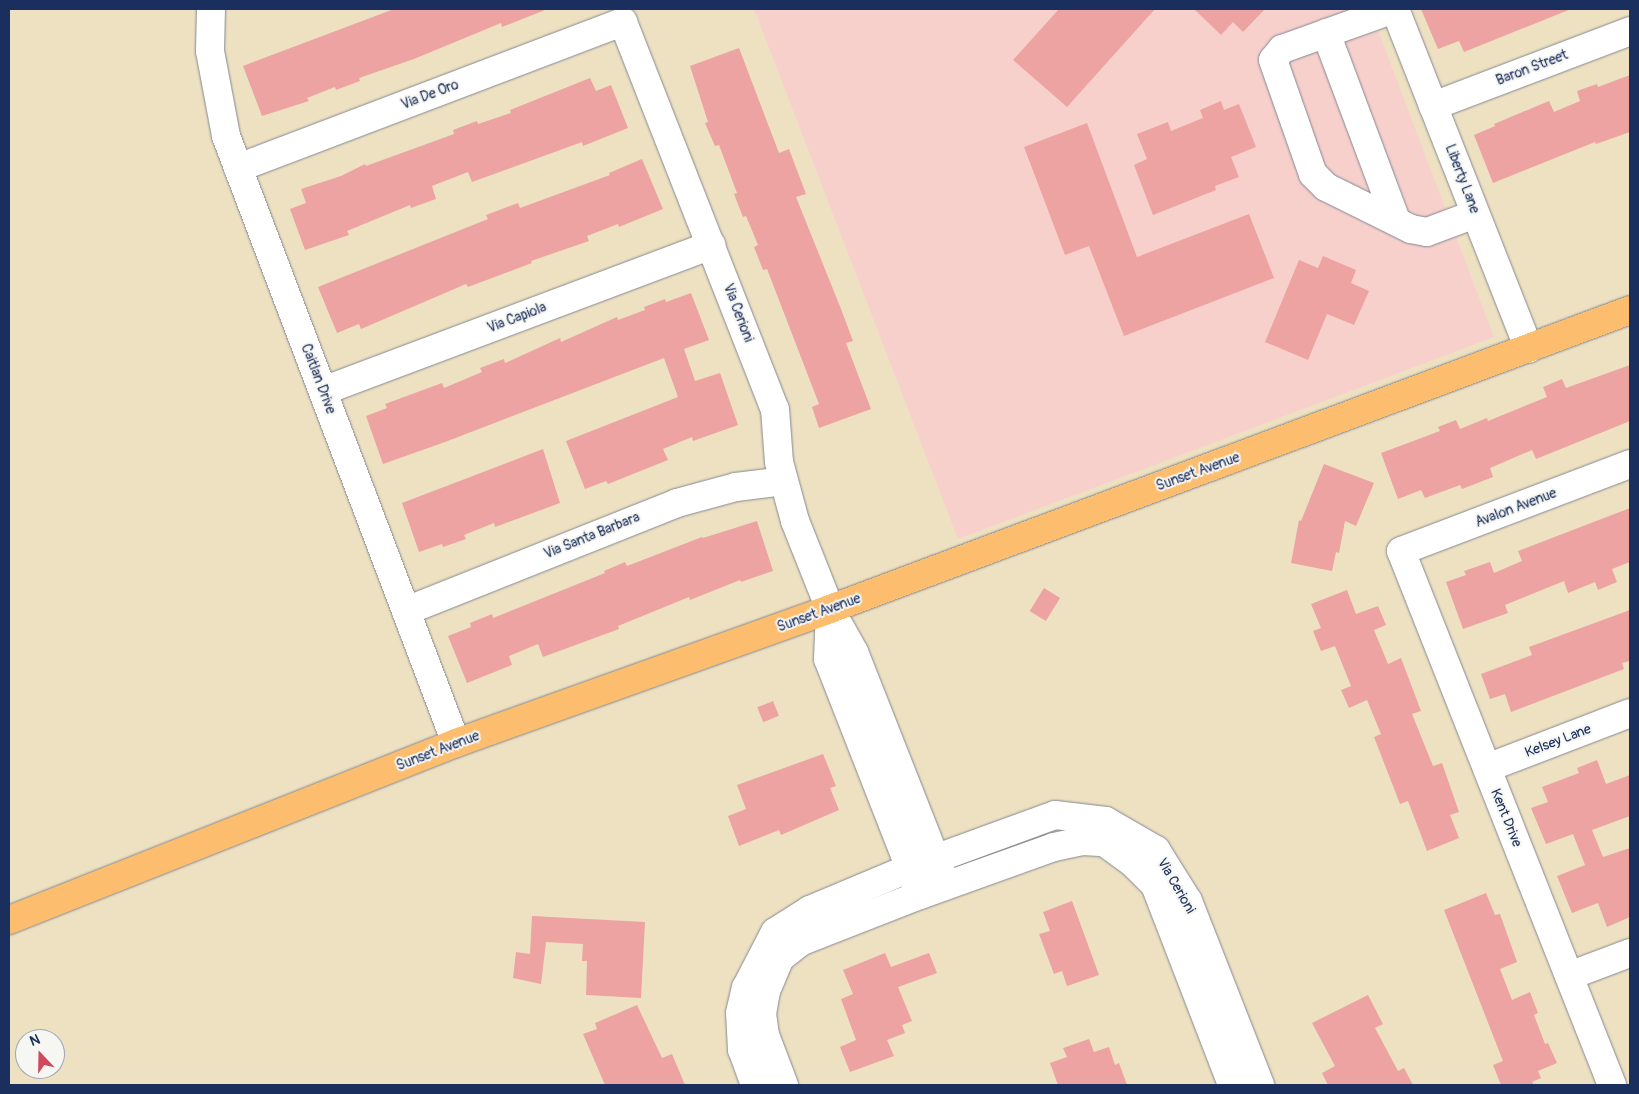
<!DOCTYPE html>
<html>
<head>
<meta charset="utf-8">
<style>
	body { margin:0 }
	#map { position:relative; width:1639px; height:1094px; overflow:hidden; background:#eee1c2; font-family:Pangolin,sans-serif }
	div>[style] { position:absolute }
	.built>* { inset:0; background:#f7d0cc }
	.building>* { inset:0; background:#eca3a2; transform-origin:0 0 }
	.roads { filter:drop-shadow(0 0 1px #848890) drop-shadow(0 0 1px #848890) }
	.minor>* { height:28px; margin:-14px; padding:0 14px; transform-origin:14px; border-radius:14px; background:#fff }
	.major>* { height:28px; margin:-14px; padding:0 14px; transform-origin:14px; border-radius:14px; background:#fcbd6f }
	span { translate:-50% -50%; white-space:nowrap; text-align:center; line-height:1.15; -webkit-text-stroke:4px #f6f6f2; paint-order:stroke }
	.street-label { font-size:14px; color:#1b2f5e }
	.frame { position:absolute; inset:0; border:10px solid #1b2f5e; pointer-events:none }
	.north { position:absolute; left:15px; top:1029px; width:50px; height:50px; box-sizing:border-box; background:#f6f6f2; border:1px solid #9ea6b7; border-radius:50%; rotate:339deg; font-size:14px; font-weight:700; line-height:20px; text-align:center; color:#1b2f5e }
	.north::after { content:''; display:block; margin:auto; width:18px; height:22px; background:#d1495b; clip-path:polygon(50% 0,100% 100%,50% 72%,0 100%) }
</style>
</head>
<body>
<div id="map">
	<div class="built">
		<i style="clip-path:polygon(754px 9px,1370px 9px,1494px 337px,958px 539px)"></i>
	</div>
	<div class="building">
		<i style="clip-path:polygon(394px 9px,545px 10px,502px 27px,501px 23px,414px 59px,359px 78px,360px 81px,336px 90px,335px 87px,307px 98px,309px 101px,262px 116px,243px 66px)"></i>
		<i style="clip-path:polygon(1059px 9px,1155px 9px,1067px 107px,1013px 60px)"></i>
		<i style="clip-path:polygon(1194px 9px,1265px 9px,1243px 32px,1233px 22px,1221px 35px)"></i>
		<i style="clip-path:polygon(1421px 9px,1571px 9px,1464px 52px,1459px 41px,1438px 49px)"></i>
		<i style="clip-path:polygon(739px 48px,779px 153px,789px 149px,806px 194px,796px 197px,841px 309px,853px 341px,846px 343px,871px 409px,819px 428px,812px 407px,819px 404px,767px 269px,763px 270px,754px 247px,758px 245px,746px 216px,743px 217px,734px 194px,737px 193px,719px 145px,715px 146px,705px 123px,708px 122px,690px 66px)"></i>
		<i style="clip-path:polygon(1630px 75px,1630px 132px,1596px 144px,1595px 142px,1493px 183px,1474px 135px,1495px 126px,1494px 124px,1549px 101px,1554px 112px,1580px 101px,1577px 91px,1597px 84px,1598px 87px)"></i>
		<i style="clip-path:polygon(590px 78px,596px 91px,611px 85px,628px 128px,583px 146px,582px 142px,472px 182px,468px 172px,432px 186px,436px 199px,411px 208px,410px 205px,347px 231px,349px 235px,305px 250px,290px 209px,306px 203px,301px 189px,341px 176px,365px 164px,366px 166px,454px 134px,453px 130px,477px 121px,478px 124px,511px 113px,510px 110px)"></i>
		<i style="clip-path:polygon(1221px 101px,1224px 110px,1239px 104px,1256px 147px,1231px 157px,1239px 177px,1215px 186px,1216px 190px,1153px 215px,1134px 165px,1147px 159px,1137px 134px,1168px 122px,1171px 131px,1203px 118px,1200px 110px)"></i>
		<i style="clip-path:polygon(1087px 123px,1137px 257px,1249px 214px,1274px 278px,1124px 336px,1089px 246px,1065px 255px,1024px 147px)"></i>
		<i style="clip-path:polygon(642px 159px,663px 209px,619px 227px,618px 224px,587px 236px,589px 241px,531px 261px,532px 263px,468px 287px,466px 284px,361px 329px,359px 324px,337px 333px,318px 287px,488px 219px,486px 215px,518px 203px,520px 208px,610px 175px,609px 173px)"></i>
		<i style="clip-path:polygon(1323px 256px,1356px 270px,1351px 283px,1369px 291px,1354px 325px,1327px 314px,1308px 360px,1265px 342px,1299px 260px,1318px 268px)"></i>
		<i style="clip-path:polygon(691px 293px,709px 340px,684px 349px,695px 381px,720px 373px,738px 425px,693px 441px,692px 437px,663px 449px,668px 460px,608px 484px,606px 481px,585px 489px,566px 441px,678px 397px,664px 358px,445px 442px,383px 464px,366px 416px,387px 408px,385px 404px,442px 383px,444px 388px,482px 372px,480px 368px,504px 359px,505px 363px,560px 338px,561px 342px,617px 317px,618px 320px,645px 310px,644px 307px,665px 299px,666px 302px)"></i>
		<i style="clip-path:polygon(1630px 365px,1630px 421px,1536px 459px,1532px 450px,1490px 468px,1493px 477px,1462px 489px,1460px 485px,1425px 498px,1421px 490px,1398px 499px,1381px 453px,1440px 431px,1438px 427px,1456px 420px,1460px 429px,1487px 418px,1488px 421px,1547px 397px,1543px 387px,1562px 379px,1566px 388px)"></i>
		<i style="clip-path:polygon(543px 449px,560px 503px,495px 527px,494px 523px,464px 535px,466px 539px,443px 547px,442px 544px,419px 552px,402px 503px)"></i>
		<i style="clip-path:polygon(1324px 464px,1374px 483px,1356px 526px,1345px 521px,1339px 553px,1336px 552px,1332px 571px,1291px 563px,1299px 520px,1301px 521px)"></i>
		<i style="clip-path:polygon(1630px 508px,1630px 562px,1612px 569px,1617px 582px,1598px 590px,1595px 582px,1568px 593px,1564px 581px,1505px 605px,1508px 613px,1463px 629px,1446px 582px,1466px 575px,1464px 571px,1490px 562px,1494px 573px,1522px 561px,1518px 551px)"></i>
		<i style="clip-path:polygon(757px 521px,773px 571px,741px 582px,740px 580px,690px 600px,689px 597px,618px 626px,619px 629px,543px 657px,538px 644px,509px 656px,512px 665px,467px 683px,448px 636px,471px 627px,470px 623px,492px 614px,493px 618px,605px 573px,604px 571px,625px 562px,627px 566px,702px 537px,703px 538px)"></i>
		<i style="left:1044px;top:588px;width:19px;height:27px;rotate:32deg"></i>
		<i style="clip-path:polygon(1347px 590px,1356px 614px,1378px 606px,1386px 625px,1374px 630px,1388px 664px,1401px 658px,1421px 711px,1412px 714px,1433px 766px,1442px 763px,1459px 812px,1450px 815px,1459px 838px,1427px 851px,1408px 801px,1400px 804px,1374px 737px,1381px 734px,1367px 700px,1349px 708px,1341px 690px,1351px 686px,1335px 646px,1321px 651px,1313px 631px,1321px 628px,1311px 604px)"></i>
		<i style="clip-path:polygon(1630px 610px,1630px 661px,1622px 663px,1624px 669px,1511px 712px,1505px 694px,1490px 699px,1481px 674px,1532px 655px,1529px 647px)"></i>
		<i style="left:773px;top:701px;width:16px;height:17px;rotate:68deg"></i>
		<i style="clip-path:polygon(823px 754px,836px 786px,830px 788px,839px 810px,781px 835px,779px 830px,739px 846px,728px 816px,746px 809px,737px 785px)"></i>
		<i style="clip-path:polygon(1597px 760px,1606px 784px,1630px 775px,1630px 816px,1592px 830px,1603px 857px,1630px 848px,1630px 917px,1607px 927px,1598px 903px,1572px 913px,1557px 876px,1585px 865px,1573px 834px,1546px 844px,1531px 808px,1548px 802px,1542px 787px,1579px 773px,1577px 768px)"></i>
		<i style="clip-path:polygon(1486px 893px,1495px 915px,1500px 914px,1517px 962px,1500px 969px,1512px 1000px,1530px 992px,1538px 1013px,1534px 1015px,1545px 1044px,1548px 1043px,1557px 1063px,1538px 1071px,1541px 1078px,1532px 1082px,1534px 1085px,1501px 1085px,1493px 1065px,1503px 1061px,1444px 910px)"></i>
		<i style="clip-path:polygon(1072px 901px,1099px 975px,1067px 986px,1062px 971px,1054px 974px,1039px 934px,1050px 931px,1043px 912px)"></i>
		<i style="clip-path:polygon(532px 916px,645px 922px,641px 998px,586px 995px,587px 961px,582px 961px,583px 944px,546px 942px,541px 984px,513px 978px,516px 952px,530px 954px)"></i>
		<i style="clip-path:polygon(885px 953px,891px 967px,929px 953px,937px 973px,898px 987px,912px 1021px,902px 1025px,905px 1033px,887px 1040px,894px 1056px,850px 1072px,840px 1047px,856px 1040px,841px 999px,853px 994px,843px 970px)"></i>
		<i style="clip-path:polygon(1368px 995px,1383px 1024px,1375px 1028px,1398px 1071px,1404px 1068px,1413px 1085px,1328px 1085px,1322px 1073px,1335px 1066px,1312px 1023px)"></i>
		<i style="clip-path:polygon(637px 1005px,662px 1058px,672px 1054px,685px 1085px,605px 1085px,583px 1034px,597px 1029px,595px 1023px)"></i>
		<i style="clip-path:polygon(1089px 1039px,1094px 1052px,1109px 1047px,1115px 1065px,1119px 1063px,1127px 1085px,1058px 1085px,1050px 1063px,1067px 1057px,1063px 1048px)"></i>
	</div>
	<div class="roads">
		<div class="minor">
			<i style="left:211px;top:9px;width:42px;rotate:91.4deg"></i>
			<i style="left:210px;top:51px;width:86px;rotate:79.3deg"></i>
			<i style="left:226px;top:136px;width:649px;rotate:69.25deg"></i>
			<i style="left:1394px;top:9px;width:119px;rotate:160.3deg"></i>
			<i style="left:1282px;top:49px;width:14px;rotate:129deg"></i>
			<i style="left:1273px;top:60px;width:121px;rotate:70.7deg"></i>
			<i style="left:1313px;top:174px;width:18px;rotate:45deg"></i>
			<i style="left:1326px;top:187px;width:95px;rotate:26.3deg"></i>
			<i style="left:1411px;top:229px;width:16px;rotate:11deg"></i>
			<i style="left:1427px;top:232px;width:51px;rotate:-20.6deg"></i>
			<i style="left:1395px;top:9px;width:365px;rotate:68.5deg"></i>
			<i style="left:1326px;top:33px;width:200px;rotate:69.5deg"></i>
			<i style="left:1433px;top:106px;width:211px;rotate:-20.8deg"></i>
			<i style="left:238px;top:168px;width:412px;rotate:-20.8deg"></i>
			<i style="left:623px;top:22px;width:416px;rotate:68.6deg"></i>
			<i style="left:775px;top:409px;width:53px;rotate:85.7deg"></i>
			<i style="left:779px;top:462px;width:61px;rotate:74.8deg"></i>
			<i style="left:795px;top:521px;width:95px;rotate:68.3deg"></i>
			<i style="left:830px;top:609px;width:49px;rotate:60.8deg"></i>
			<i style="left:854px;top:652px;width:251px;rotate:68.5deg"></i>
			<i style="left:323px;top:391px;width:415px;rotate:-20.6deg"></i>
			<i style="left:830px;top:609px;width:50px;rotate:92.3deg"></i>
			<i style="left:828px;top:659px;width:244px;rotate:68.6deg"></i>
			<i style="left:406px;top:611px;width:292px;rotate:-21.7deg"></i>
			<i style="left:677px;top:503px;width:61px;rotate:-15.2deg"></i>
			<i style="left:736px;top:487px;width:48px;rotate:-7.1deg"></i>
			<i style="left:1487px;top:768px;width:153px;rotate:-21deg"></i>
			<i style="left:1569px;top:976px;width:65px;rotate:-20.7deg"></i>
			<i style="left:755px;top:1085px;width:37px;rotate:-110deg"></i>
			<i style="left:742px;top:1050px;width:37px;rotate:-93deg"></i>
			<i style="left:740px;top:1013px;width:26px;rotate:-77deg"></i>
			<i style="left:746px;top:988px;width:63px;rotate:-62.6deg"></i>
			<i style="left:775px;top:932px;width:41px;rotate:-32.2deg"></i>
			<i style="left:810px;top:910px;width:108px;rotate:-22.8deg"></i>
			<i style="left:910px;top:868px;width:154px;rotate:-20.1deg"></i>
			<i style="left:1055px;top:815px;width:51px;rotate:6.7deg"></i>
			<i style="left:1106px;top:821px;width:58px;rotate:30.1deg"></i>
			<i style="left:1156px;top:850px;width:60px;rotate:57.9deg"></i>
			<i style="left:1188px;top:901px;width:198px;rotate:68.6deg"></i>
			<i style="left:784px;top:1085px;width:53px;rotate:-110.8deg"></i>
			<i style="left:765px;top:1035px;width:21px;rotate:-98deg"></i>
			<i style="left:762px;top:1014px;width:23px;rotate:-80deg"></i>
			<i style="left:766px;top:991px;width:36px;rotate:-67deg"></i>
			<i style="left:780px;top:958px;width:28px;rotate:-38deg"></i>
			<i style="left:802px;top:941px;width:127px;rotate:-21.3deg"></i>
			<i style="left:920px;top:895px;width:142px;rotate:-19.7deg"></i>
			<i style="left:1054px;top:847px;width:29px;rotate:-12deg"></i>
			<i style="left:1082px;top:841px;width:22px;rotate:3deg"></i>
			<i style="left:1104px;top:842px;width:34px;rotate:36deg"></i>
			<i style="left:1132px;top:862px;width:33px;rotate:45deg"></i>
			<i style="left:1155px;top:885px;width:214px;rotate:68.9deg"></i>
			<i style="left:1612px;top:1085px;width:574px;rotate:-111.56deg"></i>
			<i style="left:1401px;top:551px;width:245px;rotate:-20.8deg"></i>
		</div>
		<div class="major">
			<i style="left:9px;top:920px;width:481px;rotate:-21.6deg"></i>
			<i style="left:456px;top:743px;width:397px;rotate:-19.7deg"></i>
			<i style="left:830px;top:609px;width:854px;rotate:-20.49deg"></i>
		</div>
	</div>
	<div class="street-label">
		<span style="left:1532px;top:68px;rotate:-21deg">Baron Street</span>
		<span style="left:430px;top:95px;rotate:-21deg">Via De Oro</span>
		<span style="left:1462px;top:179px;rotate:69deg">Liberty Lane</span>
		<span style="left:738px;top:313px;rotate:69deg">Via Cerioni</span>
		<span style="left:517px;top:318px;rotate:-21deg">Via Capiola</span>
		<span style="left:318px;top:379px;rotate:69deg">Caitlan Drive</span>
		<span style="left:1198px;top:472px;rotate:-20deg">Sunset Avenue</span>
		<span style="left:1516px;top:508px;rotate:-21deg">Avalon Avenue</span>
		<span style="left:592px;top:536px;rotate:-22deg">Via Santa Barbara</span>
		<span style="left:819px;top:613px;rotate:-20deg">Sunset Avenue</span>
		<span style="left:1558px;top:741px;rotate:-21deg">Kelsey Lane</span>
		<span style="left:438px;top:751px;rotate:-21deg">Sunset Avenue</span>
		<span style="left:1506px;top:818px;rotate:68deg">Kent Drive</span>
		<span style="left:1176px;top:886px;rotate:60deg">Via Cerioni</span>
	</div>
	<div class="frame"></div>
	<div class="north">N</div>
</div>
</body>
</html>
